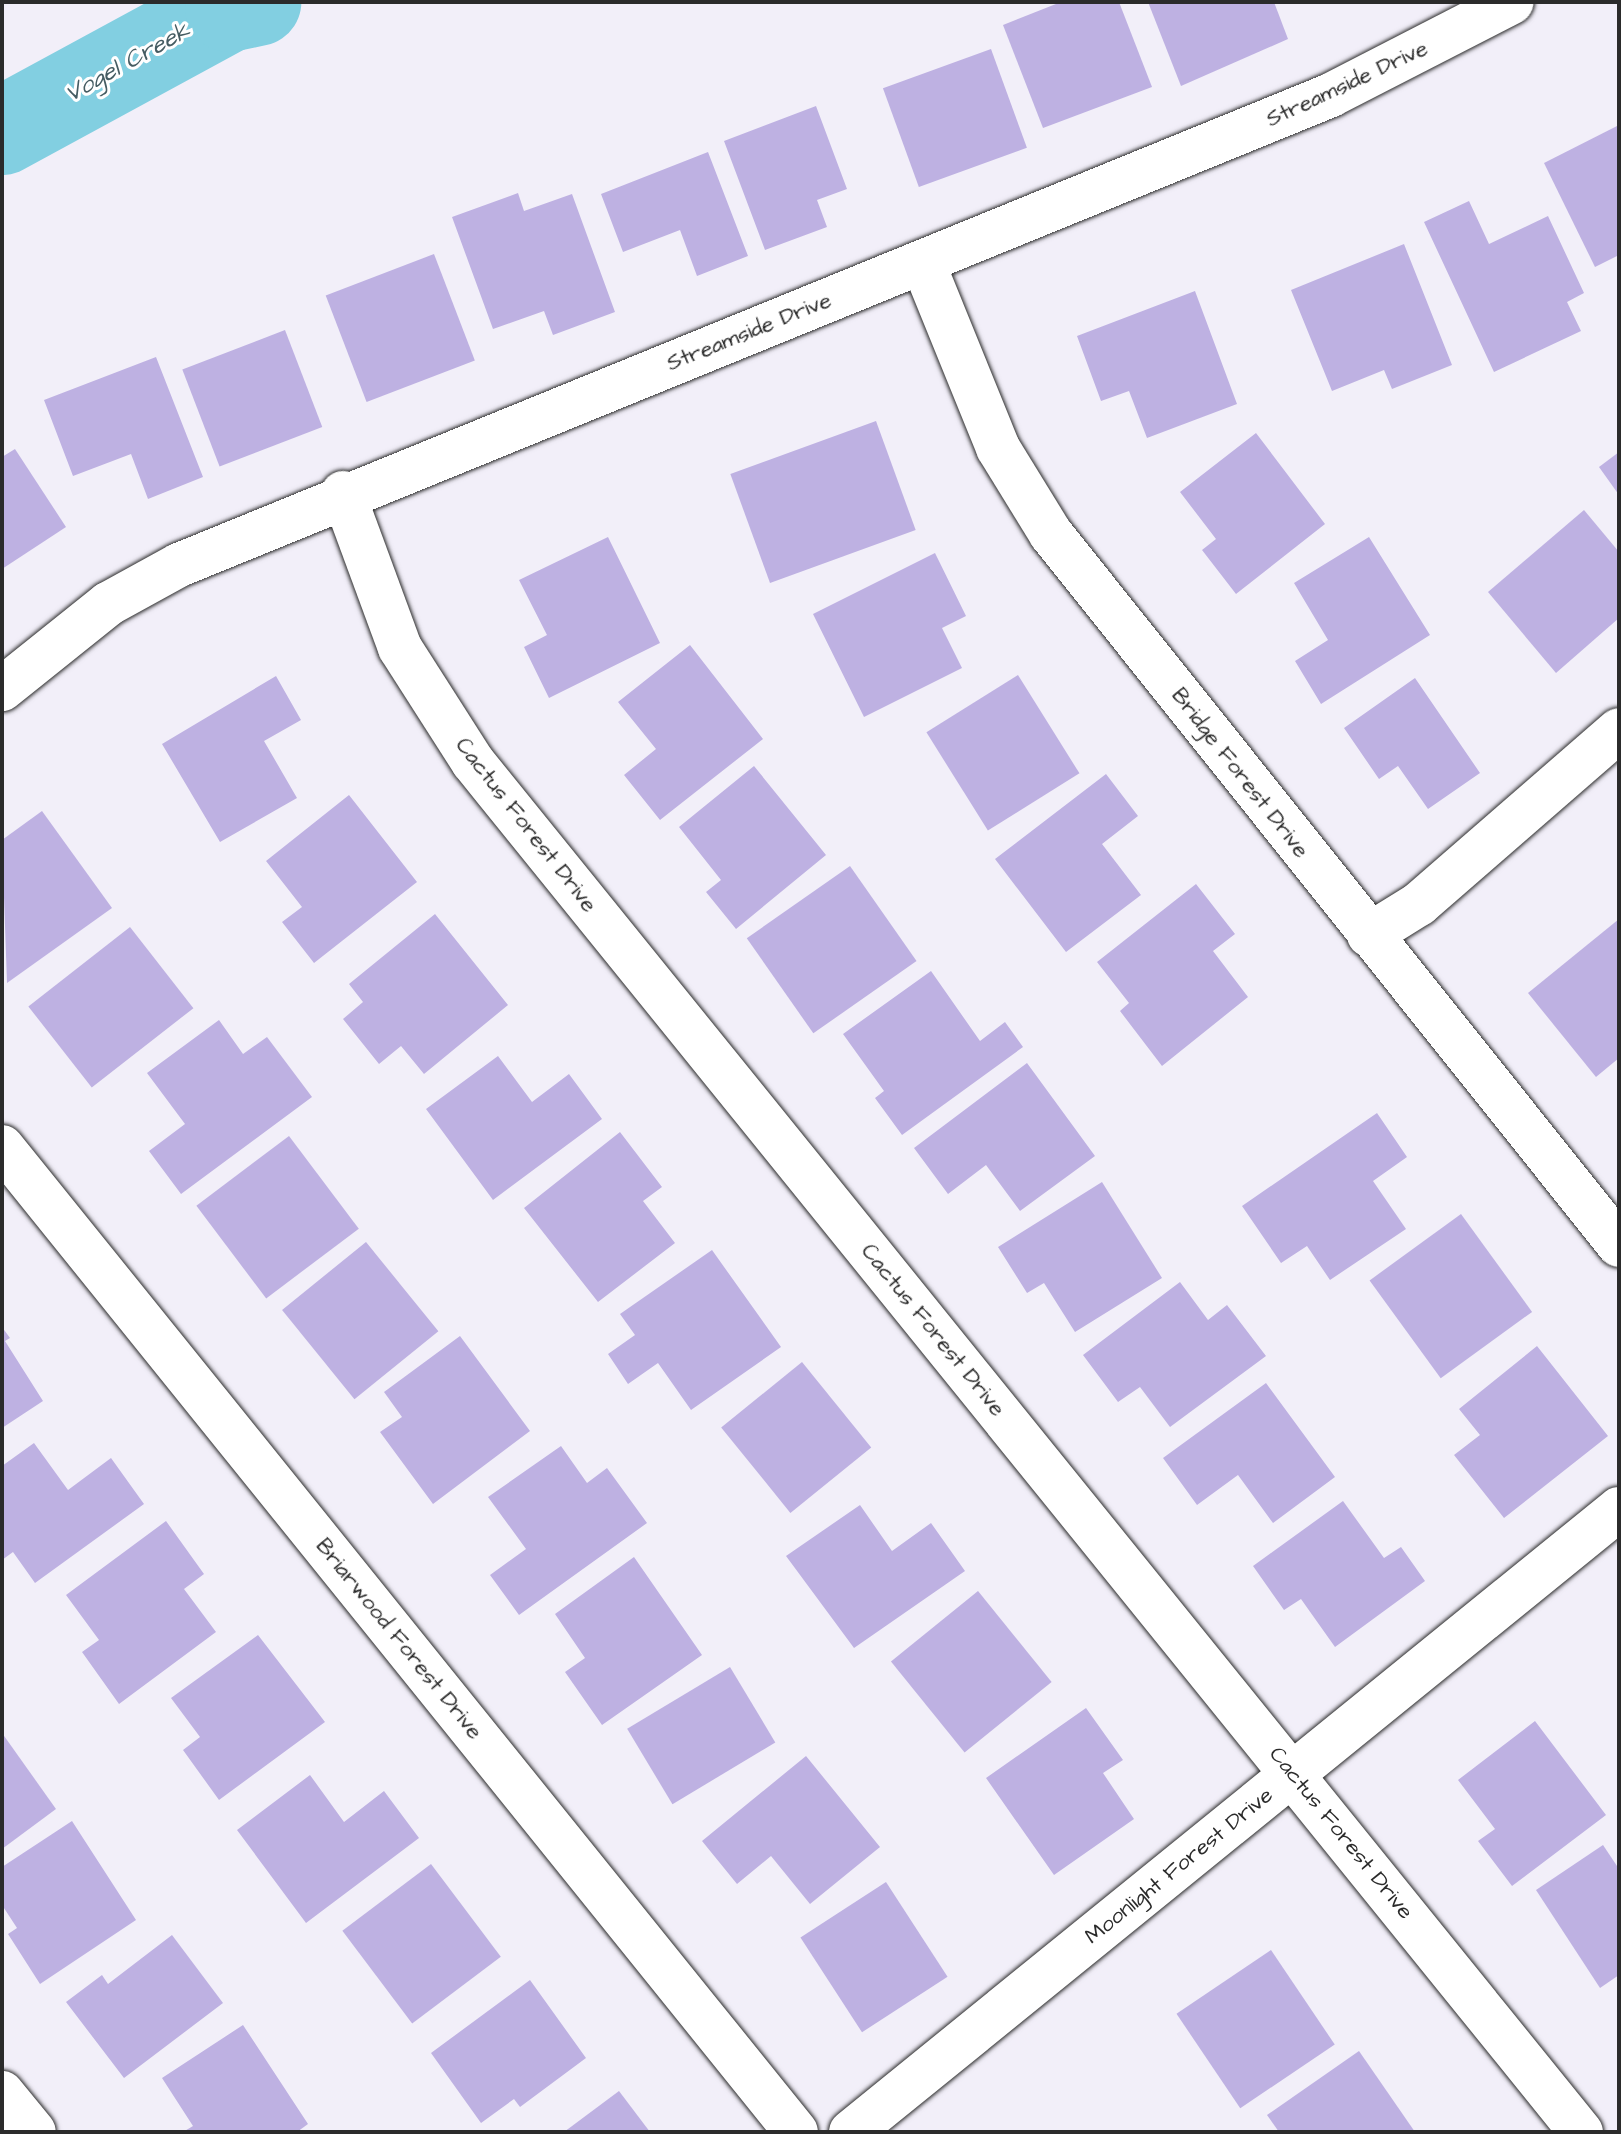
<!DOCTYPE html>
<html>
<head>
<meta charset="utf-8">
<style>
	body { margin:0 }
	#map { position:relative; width:1621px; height:2134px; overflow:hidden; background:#f2eff9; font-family:"Architects Daughter",sans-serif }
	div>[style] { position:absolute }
	.river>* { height:88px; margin:-44px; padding:0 44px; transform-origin:44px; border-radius:44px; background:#82cfe1 }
	.building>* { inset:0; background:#beb1e2; transform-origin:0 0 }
	.roads { filter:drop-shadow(0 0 2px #2b2b2b) drop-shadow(0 0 2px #2b2b2b) }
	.minor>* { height:44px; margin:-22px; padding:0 22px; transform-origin:22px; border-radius:22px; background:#fff }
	span { translate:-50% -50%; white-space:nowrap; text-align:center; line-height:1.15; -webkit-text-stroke:6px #fff; paint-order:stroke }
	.street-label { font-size:22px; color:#2b2b2b }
	.water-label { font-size:24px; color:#455c62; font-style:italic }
	.frame { position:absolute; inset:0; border:4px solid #2b2b2b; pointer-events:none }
</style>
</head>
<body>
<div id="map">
	<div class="river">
		<i style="left:2px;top:131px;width:258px;rotate:-28.5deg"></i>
		<i style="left:229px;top:8px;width:29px;rotate:-12deg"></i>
	</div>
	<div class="building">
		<i style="clip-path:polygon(1061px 2px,1119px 2px,1152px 87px,1043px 128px,1003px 25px)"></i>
		<i style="clip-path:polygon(1148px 2px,1274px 2px,1288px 39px,1181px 86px)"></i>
		<i style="left:991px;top:49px;width:105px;height:115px;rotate:70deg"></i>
		<i style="clip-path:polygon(816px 106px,847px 189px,817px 200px,827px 227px,765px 250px,724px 141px)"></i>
		<i style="clip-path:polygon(1619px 125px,1619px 255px,1595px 267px,1544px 163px)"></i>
		<i style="clip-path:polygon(708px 152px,748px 256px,697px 276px,680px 230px,623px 252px,601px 194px)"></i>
		<i style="clip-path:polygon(518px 193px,524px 211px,572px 194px,615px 312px,553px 335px,544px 311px,493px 329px,452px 217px)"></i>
		<i style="clip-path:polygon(1469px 201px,1489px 244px,1548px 216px,1584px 293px,1567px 302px,1581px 331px,1494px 372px,1424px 222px)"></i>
		<i style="clip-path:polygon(1404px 244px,1452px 365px,1392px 389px,1384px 370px,1332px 391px,1291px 290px)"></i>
		<i style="left:434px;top:254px;width:114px;height:116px;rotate:69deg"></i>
		<i style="clip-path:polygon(1195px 291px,1237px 404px,1147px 438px,1129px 391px,1101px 401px,1077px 336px)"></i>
		<i style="left:285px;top:330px;width:104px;height:110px;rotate:69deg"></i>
		<i style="clip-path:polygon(156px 357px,203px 477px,148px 499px,131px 454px,73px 476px,44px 400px)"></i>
		<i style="left:876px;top:421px;width:116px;height:155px;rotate:70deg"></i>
		<i style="clip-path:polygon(1256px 433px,1325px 524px,1236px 594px,1202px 550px,1216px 539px,1180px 492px)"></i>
		<i style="clip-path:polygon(15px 449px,66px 527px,2px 569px,2px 457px)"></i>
		<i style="clip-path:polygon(1619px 452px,1619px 495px,1599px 467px)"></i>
		<i style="clip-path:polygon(1584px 510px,1619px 552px,1619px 618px,1556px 673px,1488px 592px)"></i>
		<i style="clip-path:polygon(608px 537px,660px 643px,549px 698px,524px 647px,547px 635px,519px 580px)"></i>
		<i style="clip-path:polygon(1369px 537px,1430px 635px,1321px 704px,1295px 661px,1328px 640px,1294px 583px)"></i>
		<i style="clip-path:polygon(935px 553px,966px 616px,942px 628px,962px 668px,864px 717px,813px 614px)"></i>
		<i style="clip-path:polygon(690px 645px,763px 739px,660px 820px,624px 775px,656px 749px,618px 702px)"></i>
		<i style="left:1018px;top:675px;width:116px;height:108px;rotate:58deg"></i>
		<i style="clip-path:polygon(276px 676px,301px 720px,264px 741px,297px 798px,220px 842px,162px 744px)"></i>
		<i style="clip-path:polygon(1415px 678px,1480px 773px,1428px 809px,1398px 766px,1379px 779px,1344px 728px)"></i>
		<i style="clip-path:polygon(754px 766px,826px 855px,736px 929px,706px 892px,721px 880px,679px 827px)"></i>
		<i style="clip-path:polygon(1106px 774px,1138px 816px,1102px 844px,1141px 895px,1066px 952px,995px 859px)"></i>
		<i style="clip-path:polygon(349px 795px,417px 882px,314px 963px,282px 922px,302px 907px,266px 861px)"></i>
		<i style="clip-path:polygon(42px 811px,112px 908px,7px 983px,2px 840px)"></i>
		<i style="left:850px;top:866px;width:116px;height:126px;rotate:55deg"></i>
		<i style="clip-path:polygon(1196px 884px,1235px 934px,1213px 951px,1248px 997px,1162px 1066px,1120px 1011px,1129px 1003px,1097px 962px)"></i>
		<i style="clip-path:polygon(435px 914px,508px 1005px,424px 1074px,401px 1046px,379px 1064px,343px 1019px,363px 1002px,349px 984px)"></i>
		<i style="clip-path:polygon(1619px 919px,1619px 1058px,1596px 1077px,1528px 993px)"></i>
		<i style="left:130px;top:927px;width:103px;height:129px;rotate:52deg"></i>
		<i style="clip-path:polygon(931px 971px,980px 1041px,1005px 1022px,1023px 1047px,902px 1135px,875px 1098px,884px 1091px,843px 1034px)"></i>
		<i style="clip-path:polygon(219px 1020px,243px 1054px,267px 1037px,312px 1097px,181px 1194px,149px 1151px,185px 1124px,147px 1073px)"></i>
		<i style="clip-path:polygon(498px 1056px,532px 1102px,569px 1074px,602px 1119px,493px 1200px,426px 1109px)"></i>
		<i style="clip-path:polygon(1027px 1063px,1095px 1156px,1020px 1211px,986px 1165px,948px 1194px,914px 1148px)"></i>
		<i style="clip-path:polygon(1377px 1113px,1407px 1157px,1373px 1181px,1406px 1229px,1330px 1280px,1307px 1246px,1281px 1263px,1242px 1206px)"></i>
		<i style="clip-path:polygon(620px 1132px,662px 1187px,643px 1201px,675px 1243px,598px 1302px,524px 1208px)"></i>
		<i style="left:289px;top:1136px;width:116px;height:116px;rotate:53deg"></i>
		<i style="clip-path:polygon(1102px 1182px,1162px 1278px,1075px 1332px,1044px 1283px,1027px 1293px,998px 1247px)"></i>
		<i style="left:1461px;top:1214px;width:121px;height:113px;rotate:54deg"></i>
		<i style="left:366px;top:1242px;width:115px;height:108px;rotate:51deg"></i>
		<i style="clip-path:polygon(712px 1250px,781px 1347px,691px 1410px,658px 1363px,628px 1384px,608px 1354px,635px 1335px,620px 1314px)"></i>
		<i style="clip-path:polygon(1180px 1282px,1208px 1320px,1227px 1305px,1266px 1356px,1170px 1427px,1140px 1387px,1118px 1402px,1083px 1355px)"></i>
		<i style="clip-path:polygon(2px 1327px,10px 1338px,5px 1341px,43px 1401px,2px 1428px)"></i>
		<i style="clip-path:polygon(460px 1336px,530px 1431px,433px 1504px,380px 1432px,402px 1417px,384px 1392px)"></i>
		<i style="clip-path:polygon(1537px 1346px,1608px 1436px,1504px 1518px,1454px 1455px,1480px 1435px,1459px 1409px)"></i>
		<i style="left:802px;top:1362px;width:110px;height:104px;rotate:51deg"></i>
		<i style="clip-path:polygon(1266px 1383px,1335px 1477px,1273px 1523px,1238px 1475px,1197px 1505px,1163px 1458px)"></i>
		<i style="clip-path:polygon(34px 1443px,68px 1490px,111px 1458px,144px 1504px,35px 1583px,13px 1552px,2px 1560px,2px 1466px)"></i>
		<i style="clip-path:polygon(561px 1446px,587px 1483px,607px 1468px,647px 1523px,519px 1615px,490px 1575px,526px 1549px,488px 1497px)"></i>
		<i style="clip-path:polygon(1343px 1501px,1384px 1558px,1401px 1547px,1425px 1581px,1335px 1647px,1301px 1599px,1284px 1610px,1253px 1566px)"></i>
		<i style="clip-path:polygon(860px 1505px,892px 1551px,931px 1523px,965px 1571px,854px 1648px,786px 1556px)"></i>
		<i style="clip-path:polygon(166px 1521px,204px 1574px,184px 1589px,216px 1632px,119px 1704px,82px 1652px,99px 1640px,66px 1595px)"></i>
		<i style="clip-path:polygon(634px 1557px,702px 1655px,602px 1725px,565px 1672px,585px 1658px,555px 1614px)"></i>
		<i style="left:978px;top:1591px;width:117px;height:112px;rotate:51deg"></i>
		<i style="clip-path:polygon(258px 1635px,325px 1722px,219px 1800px,183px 1750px,200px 1737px,171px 1698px)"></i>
		<i style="left:730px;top:1667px;width:88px;height:120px;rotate:59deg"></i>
		<i style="clip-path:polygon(1086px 1708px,1123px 1760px,1103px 1773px,1134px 1819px,1054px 1875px,986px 1778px)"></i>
		<i style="clip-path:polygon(1535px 1721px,1606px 1815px,1512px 1886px,1478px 1841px,1495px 1829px,1458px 1780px)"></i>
		<i style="clip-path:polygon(2px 1733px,56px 1809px,2px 1849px)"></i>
		<i style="clip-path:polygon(806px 1756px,880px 1847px,810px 1904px,771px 1856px,737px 1884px,702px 1841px)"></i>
		<i style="clip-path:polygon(310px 1775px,344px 1822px,384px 1791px,419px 1838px,306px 1923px,237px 1830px)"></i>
		<i style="clip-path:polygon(72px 1821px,136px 1920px,40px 1984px,8px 1934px,17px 1928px,2px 1905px,2px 1867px)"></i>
		<i style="clip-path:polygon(1603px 1845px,1619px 1869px,1619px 1975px,1600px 1988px,1536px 1890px)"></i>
		<i style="left:431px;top:1864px;width:116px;height:111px;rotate:53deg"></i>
		<i style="left:886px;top:1882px;width:113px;height:102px;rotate:57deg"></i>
		<i style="clip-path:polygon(172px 1935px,223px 2003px,124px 2078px,66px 2002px,102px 1975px,108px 1984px)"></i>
		<i style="left:1271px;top:1950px;width:114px;height:114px;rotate:56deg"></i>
		<i style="clip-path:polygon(530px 1980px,586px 2058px,520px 2107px,514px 2099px,481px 2123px,431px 2053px)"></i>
		<i style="clip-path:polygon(243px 2025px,308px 2124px,297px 2132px,183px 2132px,193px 2126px,162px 2078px)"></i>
		<i style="clip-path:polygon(1359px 2051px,1415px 2132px,1279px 2132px,1267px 2115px)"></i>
		<i style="clip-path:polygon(619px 2091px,650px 2132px,564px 2132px)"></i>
	</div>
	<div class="roads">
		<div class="minor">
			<i style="left:923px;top:263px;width:200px;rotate:67.9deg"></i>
			<i style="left:998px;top:448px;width:101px;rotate:58.4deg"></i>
			<i style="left:1051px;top:534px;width:910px;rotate:51.38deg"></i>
			<i style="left:343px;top:493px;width:165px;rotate:69.8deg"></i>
			<i style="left:400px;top:648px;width:135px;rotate:57.4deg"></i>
			<i style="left:473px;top:762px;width:1762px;rotate:51.04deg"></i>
			<i style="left:2px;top:689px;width:136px;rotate:-38.7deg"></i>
			<i style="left:108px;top:604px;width:81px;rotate:-28.8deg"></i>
			<i style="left:179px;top:565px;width:1244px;rotate:-22.19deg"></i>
			<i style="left:1331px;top:95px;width:203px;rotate:-27.2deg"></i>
			<i style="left:1369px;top:935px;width:59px;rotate:-31.8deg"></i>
			<i style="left:1419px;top:904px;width:265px;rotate:-41deg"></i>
			<i style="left:2px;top:1147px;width:1265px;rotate:51.13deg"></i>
			<i style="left:2px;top:2093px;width:50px;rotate:50.6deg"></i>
			<i style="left:851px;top:2132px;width:989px;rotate:-39.05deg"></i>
		</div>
	</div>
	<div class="street-label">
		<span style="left:1347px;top:84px;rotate:-25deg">Streamside Drive</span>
		<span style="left:749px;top:332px;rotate:-22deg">Streamside Drive</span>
		<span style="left:1240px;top:773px;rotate:52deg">Bridge Forest Drive</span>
		<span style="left:526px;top:825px;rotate:52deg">Cactus Forest Drive</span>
		<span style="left:933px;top:1330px;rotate:51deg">Cactus Forest Drive</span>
		<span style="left:399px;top:1639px;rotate:51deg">Briarwood Forest Drive</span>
		<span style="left:1341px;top:1833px;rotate:51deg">Cactus Forest Drive</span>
		<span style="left:1179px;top:1866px;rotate:-39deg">Moonlight Forest Drive</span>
	</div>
	<div class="water-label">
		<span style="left:128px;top:63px;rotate:-29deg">Vogel Creek</span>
	</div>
	<div class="frame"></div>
</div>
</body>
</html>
